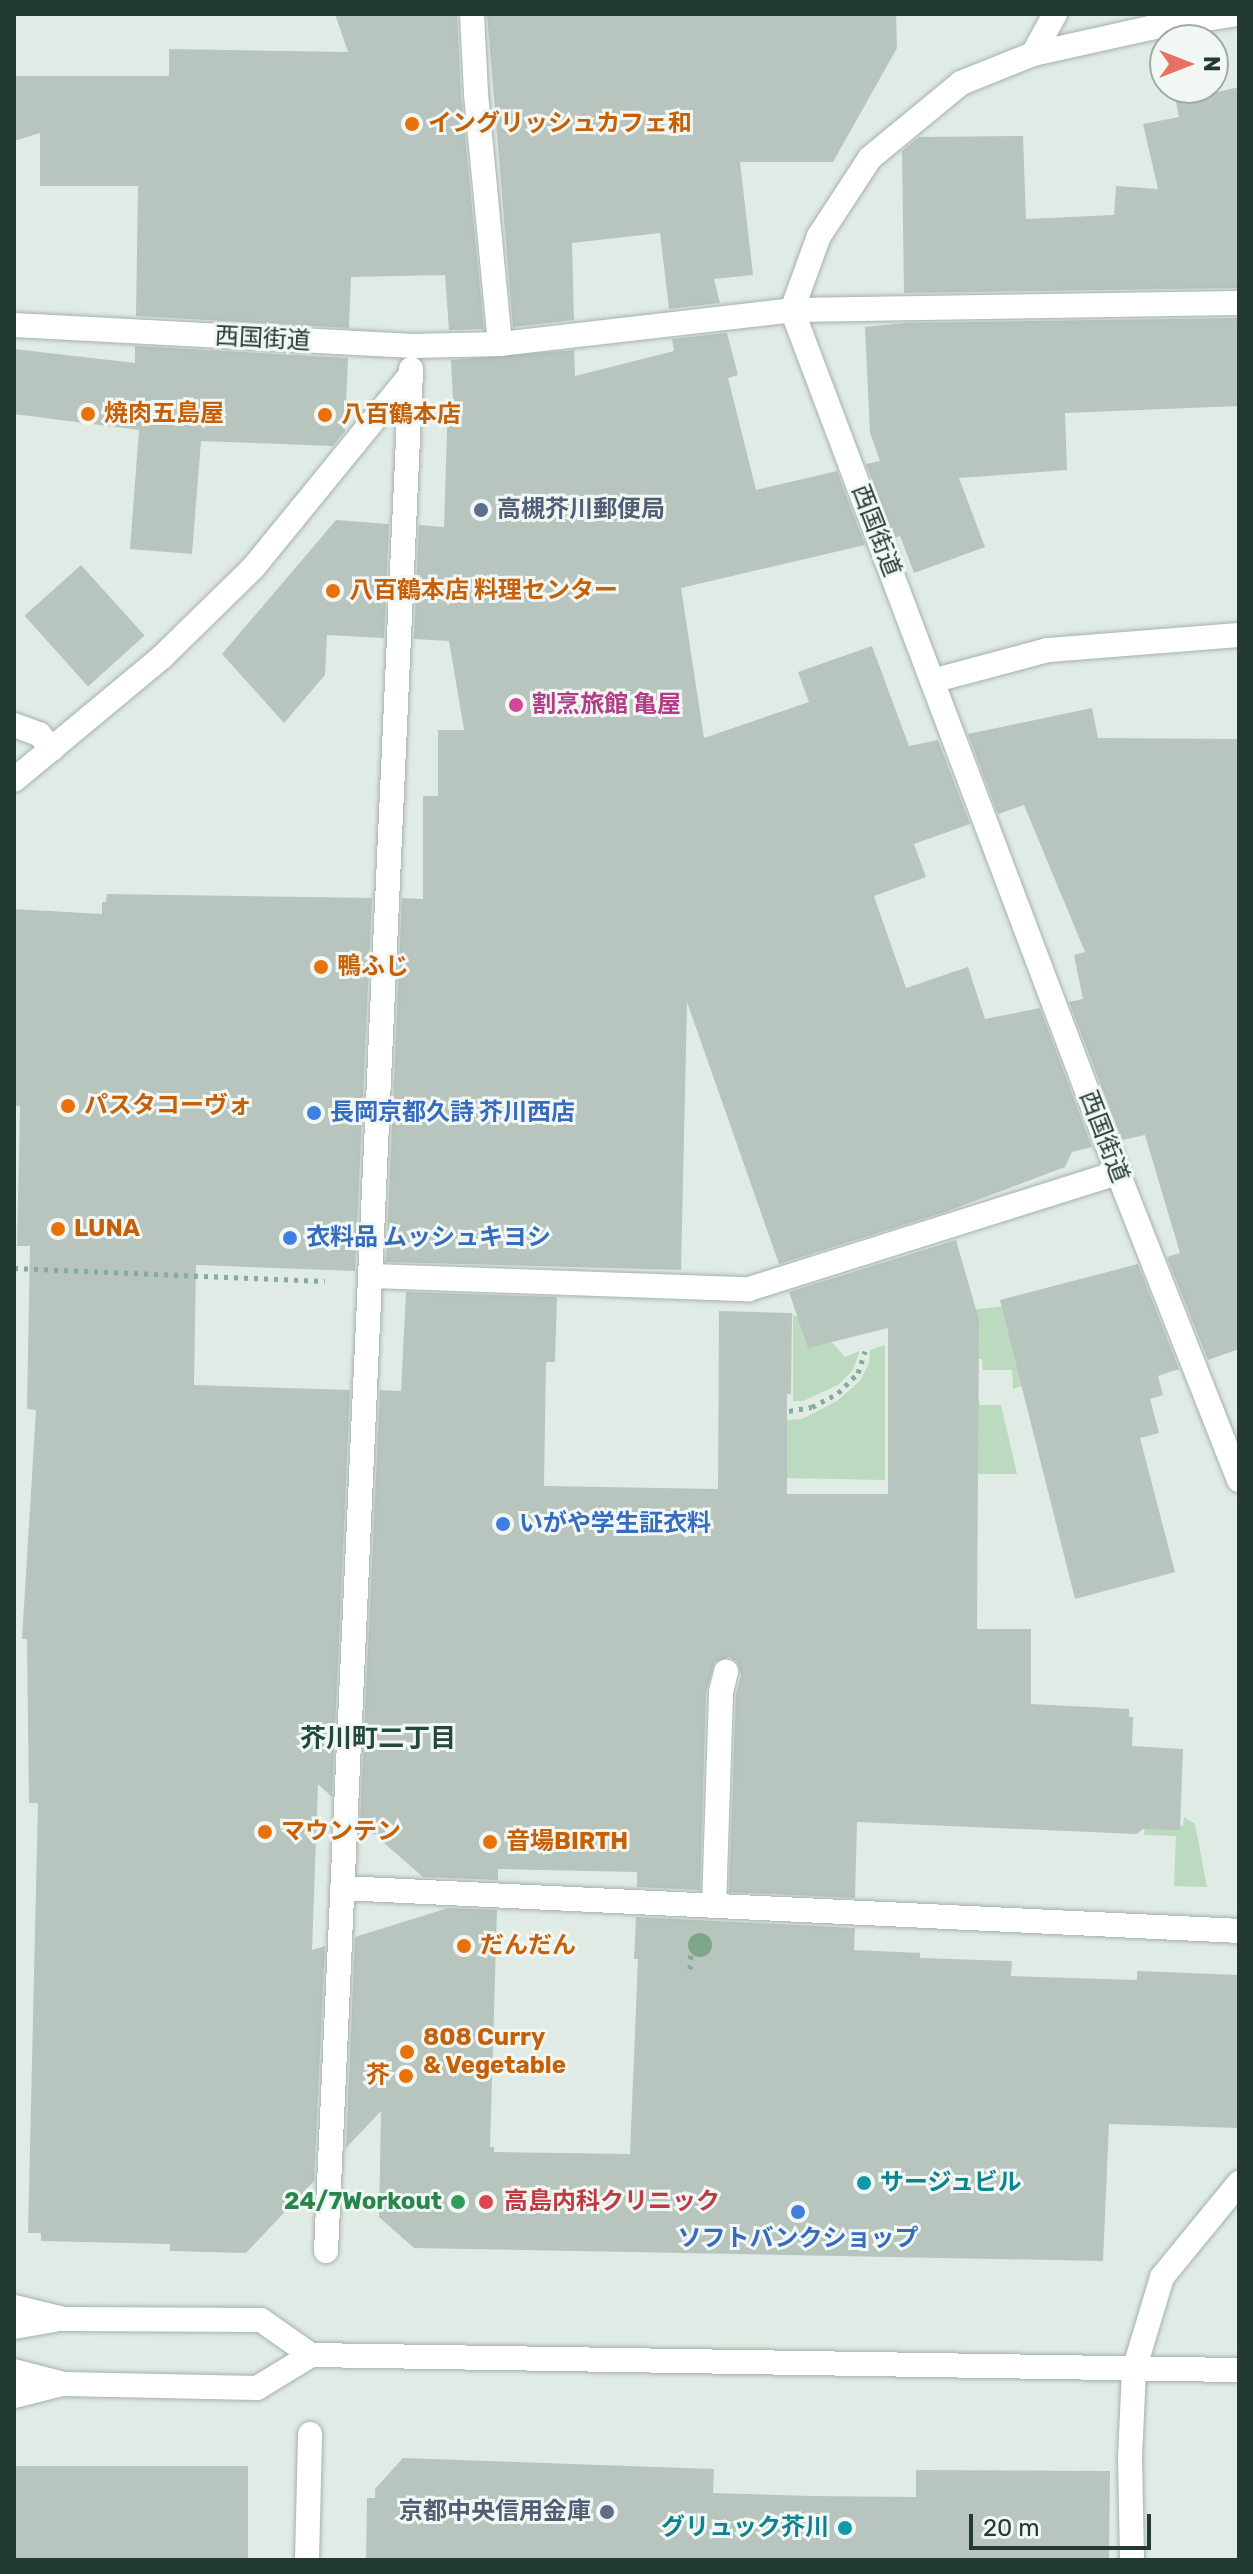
<!DOCTYPE html>
<html>
<head>
<meta charset="utf-8">
<style>
	body { margin:0 }
	#map { position:relative; width:1253px; height:2574px; overflow:hidden; background:#e1ebe5; font-family:Rubik,"Noto Sans JP",sans-serif }
	div>[style] { position:absolute }
	.green>* { inset:0; background:#bcdac0 }
	.building>* { inset:0; background:#b7c5be; transform-origin:0 0 }
	.path>* { height:5px; margin-top:-2.5px; transform-origin:0; background:repeating-linear-gradient(90deg,#84ac9a 0 4px,transparent 0 10px) }
	.roads { filter:drop-shadow(0 0 2px #a4b2ab) drop-shadow(0 0 2px #a4b2ab) }
	.lane>* { height:24px; margin:-12px; padding:0 12px; transform-origin:12px; border-radius:12px; background:#fff }
	.street>* { height:24px; margin:-12px; padding:0 12px; transform-origin:12px; border-radius:12px; background:#fff }
	.secondary>* { height:24px; margin:-12px; padding:0 12px; transform-origin:12px; border-radius:12px; background:#fff }
	.trees>* { width:24px; height:24px; margin:-12px; border-radius:50%; background:#80a68a }
	.dots>* { width:22px; height:22px; translate:-50% -50%; box-sizing:border-box; border:4px solid #f2f7f4; border-radius:50% }
	span { translate:-50% -50%; white-space:nowrap; text-align:center; line-height:1.15; -webkit-text-stroke:6px #f2f7f4; paint-order:stroke }
	.food-label { font-size:24px; color:#c56008; font-weight:700 }
	.left { translate:0 -50%; text-align:left }
	.right { translate:-100% -50%; text-align:right }
	.street-label { font-size:24px; color:#233a31 }
	.service-label { font-size:24px; color:#4e5e75; font-weight:700 }
	.hotel-label { font-size:24px; color:#b23c85; font-weight:700 }
	.shop-label { font-size:24px; color:#366cbe; font-weight:700 }
	.culture-label { font-size:24px; color:#0d838f; font-weight:700 }
	.leisure-label { font-size:24px; color:#27864d; font-weight:700 }
	.health-label { font-size:24px; color:#be3a42; font-weight:700 }
	.neighbourhood-label { font-size:26px; color:#214a3a; font-weight:700 }
	.frame { position:absolute; inset:0; border:16px solid #233a31; pointer-events:none }
	.north { position:absolute; left:1149px; top:24px; width:80px; height:80px; box-sizing:border-box; background:#f2f7f4; border:2px solid #9faba6; border-radius:50%; rotate:90deg; font-size:22px; font-weight:700; line-height:32px; text-align:center; color:#233a31 }
	.north::after { content:''; display:block; margin:auto; width:28px; height:36px; background:#e77163; clip-path:polygon(50% 0,100% 100%,50% 72%,0 100%) }
	.scale { position:absolute; left:969px; top:2514px; width:182px; height:36px; box-sizing:border-box; border:4px solid #233a31; border-top:0; padding-left:10px; font-size:24px; line-height:28px; white-space:nowrap; color:#233a31; -webkit-text-stroke:6px #f2f7f4; paint-order:stroke }
</style>
</head>
<body>
<div id="map">
	<div class="green">
		<i style="clip-path:polygon(1011px 1305px,1044px 1379px,1013px 1389px,1012px 1370px,983px 1370px,982px 1359px,954px 1358px,894px 1320px)"></i>
		<i style="clip-path:polygon(793px 1315px,812px 1320px,845px 1357px,860px 1351px,852px 1371px,838px 1385px,803px 1401px,793px 1401px)"></i>
		<i style="clip-path:polygon(885px 1345px,885px 1480px,785px 1478px,785px 1420px,802px 1419px,837px 1401px,860px 1381px,869px 1363px,870px 1350px)"></i>
		<i style="clip-path:polygon(945px 1400px,979px 1400px,980px 1405px,1001px 1405px,1017px 1474px,944px 1474px)"></i>
		<i style="clip-path:polygon(1184px 1817px,1195px 1824px,1207px 1887px,1174px 1886px,1176px 1836px,1144px 1835px,1145px 1823px,1183px 1826px)"></i>
	</div>
	<div class="building">
		<i style="clip-path:polygon(335px 14px,457px 14px,461px 95px,484px 329px,449px 330px,445px 275px,351px 277px,349px 328px,136px 316px,138px 186px,40px 186px,40px 133px,14px 141px,14px 76px,169px 76px,169px 49px,348px 52px)"></i>
		<i style="clip-path:polygon(487px 14px,896px 14px,897px 48px,833px 162px,740px 162px,753px 275px,714px 279px,720px 303px,669px 309px,660px 233px,572px 243px,574px 320px,513px 327px)"></i>
		<i style="clip-path:polygon(1239px 87px,1239px 288px,904px 293px,902px 151px,919px 137px,1023px 136px,1026px 219px,1114px 215px,1116px 186px,1158px 189px,1143px 124px,1179px 117px,1176px 102px)"></i>
		<i style="clip-path:polygon(1239px 318px,1239px 406px,1065px 413px,1067px 470px,959px 478px,985px 547px,914px 573px,900px 536px,894px 538px,866px 464px,880px 461px,870px 433px,865px 327px,905px 323px)"></i>
		<i style="clip-path:polygon(727px 333px,738px 375px,728px 378px,756px 490px,837px 471px,865px 545px,681px 588px,704px 738px,809px 702px,798px 672px,872px 646px,909px 746px,938px 740px,970px 824px,914px 844px,926px 877px,874px 896px,906px 988px,968px 967px,985px 1019px,1040px 1008px,1092px 1147px,1072px 1152px,1065px 1167px,948px 1211px,779px 1264px,687px 1002px,681px 1270px,386px 1262px,402px 898px,423px 899px,423px 796px,438px 796px,438px 730px,464px 730px,449px 641px,414px 639px,419px 525px,444px 527px,448px 399px,453px 398px,451px 360px,574px 350px,575px 376px,674px 351px,672px 339px)"></i>
		<i style="clip-path:polygon(135px 346px,348px 358px,345px 431px,333px 446px,201px 441px,192px 554px,130px 549px,139px 430px,14px 414px,14px 349px,135px 363px)"></i>
		<i style="clip-path:polygon(336px 520px,389px 524px,384px 638px,327px 635px,325px 675px,284px 723px,222px 654px)"></i>
		<i style="left:81px;top:565px;width:95px;height:76px;rotate:48deg"></i>
		<i style="clip-path:polygon(1092px 708px,1098px 738px,1239px 739px,1239px 1349px,1208px 1360px,1167px 1257px,1180px 1253px,1145px 1135px,1122px 1140px,1069px 1002px,1083px 999px,1074px 955px,1085px 952px,1024px 805px,998px 814px,968px 734px)"></i>
		<i style="clip-path:polygon(107px 894px,372px 898px,355px 1271px,196px 1265px,194px 1385px,350px 1390px,332px 1797px,318px 1784px,312px 1950px,325px 1946px,314px 2181px,246px 2253px,170px 2251px,170px 2244px,41px 2241px,41px 2233px,28px 2233px,38px 1803px,29px 1803px,27px 1639px,22px 1639px,36px 1410px,27px 1409px,30px 1246px,17px 1246px,20px 1106px,14px 1106px,14px 909px,102px 914px,102px 902px,106px 902px)"></i>
		<i style="clip-path:polygon(956px 1240px,979px 1320px,977px 1629px,1031px 1629px,1031px 1704px,1129px 1709px,1129px 1717px,1133px 1717px,1132px 1746px,1183px 1749px,1180px 1830px,1143px 1829px,1137px 1834px,857px 1822px,855px 1898px,729px 1892px,736px 1694px,741px 1675px,737px 1662px,729px 1657px,715px 1662px,706px 1692px,700px 1890px,637px 1887px,637px 1872px,498px 1869px,498px 1880px,423px 1877px,360px 1822px,380px 1390px,401px 1391px,406px 1292px,557px 1297px,555px 1362px,546px 1362px,544px 1486px,718px 1489px,719px 1311px,792px 1313px,791px 1394px,787px 1394px,787px 1494px,888px 1494px,888px 1328px,808px 1348px,789px 1292px)"></i>
		<i style="clip-path:polygon(1138px 1264px,1179px 1369px,1158px 1376px,1163px 1395px,1150px 1399px,1159px 1433px,1140px 1438px,1175px 1572px,1075px 1599px,1000px 1300px)"></i>
		<i style="clip-path:polygon(448px 1908px,497px 1910px,490px 2147px,494px 2147px,494px 2152px,630px 2154px,638px 1959px,634px 1959px,636px 1917px,855px 1928px,854px 1950px,920px 1953px,920px 1958px,1012px 1961px,1011px 1976px,1137px 1980px,1137px 1971px,1239px 1975px,1239px 2128px,1109px 2124px,1103px 2261px,414px 2248px,379px 2217px,381px 2111px,346px 2148px,355px 1937px)"></i>
		<i style="clip-path:polygon(403px 2458px,714px 2469px,713px 2493px,811px 2496px,916px 2497px,916px 2470px,1110px 2471px,1109px 2560px,366px 2560px,367px 2498px,375px 2498px,375px 2489px)"></i>
		<i style="left:14px;top:2466px;width:234px;height:94px"></i>
	</div>
	<div class="path">
		<i style="left:14px;top:1268px;width:311px;rotate:2.4deg"></i>
		<i style="left:789px;top:1411px;width:23px;rotate:-10deg"></i>
		<i style="left:812px;top:1407px;width:30px;rotate:-28deg"></i>
		<i style="left:838px;top:1393px;width:28px;rotate:-45deg"></i>
		<i style="left:858px;top:1373px;width:23px;rotate:-72deg"></i>
		<i style="left:690px;top:1969px;width:19px;rotate:-87deg"></i>
	</div>
	<div class="roads">
		<div class="lane">
			<i style="left:1033px;top:54px;width:46px;rotate:-61.2deg"></i>
		</div>
		<div class="street">
			<i style="left:472px;top:14px;width:80px;rotate:87.1deg"></i>
			<i style="left:476px;top:94px;width:251px;rotate:84.5deg"></i>
			<i style="left:792px;top:310px;width:923px;rotate:69.31deg"></i>
			<i style="left:1118px;top:1173px;width:330px;rotate:68.5deg"></i>
			<i style="left:792px;top:310px;width:79px;rotate:-70deg"></i>
			<i style="left:819px;top:236px;width:93px;rotate:-56.8deg"></i>
			<i style="left:870px;top:158px;width:118px;rotate:-39.5deg"></i>
			<i style="left:961px;top:83px;width:78px;rotate:-21.9deg"></i>
			<i style="left:1033px;top:54px;width:120px;rotate:-12.5deg"></i>
			<i style="left:1150px;top:28px;width:87px;rotate:-9.2deg"></i>
			<i style="left:14px;top:325px;width:400px;rotate:3deg"></i>
			<i style="left:413px;top:346px;width:87px;rotate:-1.3deg"></i>
			<i style="left:500px;top:344px;width:294px;rotate:-6.6deg"></i>
			<i style="left:792px;top:310px;width:447px;rotate:-0.9deg"></i>
			<i style="left:932px;top:681px;width:120px;rotate:-15deg"></i>
			<i style="left:1048px;top:650px;width:192px;rotate:-4.5deg"></i>
			<i style="left:14px;top:725px;width:27px;rotate:20deg"></i>
			<i style="left:39px;top:734px;width:20px;rotate:49deg"></i>
			<i style="left:14px;top:780px;width:192px;rotate:-39.7deg"></i>
			<i style="left:162px;top:657px;width:127px;rotate:-44.4deg"></i>
			<i style="left:253px;top:568px;width:250px;rotate:-50.8deg"></i>
			<i style="left:411px;top:374px;width:5px;rotate:-90deg"></i>
			<i style="left:370px;top:1276px;width:379px;rotate:2deg"></i>
			<i style="left:749px;top:1289px;width:387px;rotate:-17.5deg"></i>
			<i style="left:342px;top:1888px;width:898px;rotate:2.74deg"></i>
			<i style="left:714px;top:1906px;width:214px;rotate:-88.1deg"></i>
			<i style="left:721px;top:1692px;width:21px;rotate:-76deg"></i>
			<i style="left:326px;top:2251px;width:1879px;rotate:-87.41deg"></i>
			<i style="left:14px;top:2307px;width:51px;rotate:13.5deg"></i>
			<i style="left:14px;top:2327px;width:41px;rotate:-9.9deg"></i>
			<i style="left:14px;top:2371px;width:52px;rotate:14.6deg"></i>
			<i style="left:14px;top:2396px;width:45px;rotate:-14deg"></i>
			<i style="left:307px;top:2560px;width:126px;rotate:-88.6deg"></i>
			<i style="left:1132px;top:2560px;width:102px;rotate:-91.1deg"></i>
			<i style="left:1130px;top:2458px;width:88px;rotate:-87.4deg"></i>
			<i style="left:1134px;top:2370px;width:97px;rotate:-73.2deg"></i>
			<i style="left:1162px;top:2277px;width:122px;rotate:-50.7deg"></i>
		</div>
		<div class="secondary">
			<i style="left:64px;top:2319px;width:197px;rotate:0.3deg"></i>
			<i style="left:261px;top:2320px;width:61px;rotate:35deg"></i>
			<i style="left:64px;top:2384px;width:193px;rotate:1.2deg"></i>
			<i style="left:257px;top:2388px;width:63px;rotate:-31.4deg"></i>
			<i style="left:311px;top:2355px;width:928px;rotate:0.93deg"></i>
		</div>
	</div>
	<div class="trees">
		<i style="left:700px;top:1945px"></i>
	</div>
	<div class="dots">
		<i style="left:412px;top:124px;background:#e8710a"></i>
		<i style="left:88px;top:414px;background:#e8710a"></i>
		<i style="left:325px;top:415px;background:#e8710a"></i>
		<i style="left:481px;top:510px;background:#5c6f8a"></i>
		<i style="left:333px;top:591px;background:#e8710a"></i>
		<i style="left:516px;top:705px;background:#d1479c"></i>
		<i style="left:321px;top:967px;background:#e8710a"></i>
		<i style="left:68px;top:1106px;background:#e8710a"></i>
		<i style="left:314px;top:1113px;background:#3f7fe0"></i>
		<i style="left:58px;top:1229px;background:#e8710a"></i>
		<i style="left:290px;top:1238px;background:#3f7fe0"></i>
		<i style="left:503px;top:1524px;background:#3f7fe0"></i>
		<i style="left:265px;top:1832px;background:#e8710a"></i>
		<i style="left:490px;top:1842px;background:#e8710a"></i>
		<i style="left:464px;top:1946px;background:#e8710a"></i>
		<i style="left:407px;top:2052px;background:#e8710a"></i>
		<i style="left:406px;top:2076px;background:#e8710a"></i>
		<i style="left:864px;top:2183px;background:#0f9aa8"></i>
		<i style="left:458px;top:2202px;background:#2e9e5b"></i>
		<i style="left:486px;top:2202px;background:#e0444e"></i>
		<i style="left:798px;top:2212px;background:#3f7fe0"></i>
		<i style="left:607px;top:2512px;background:#5c6f8a"></i>
		<i style="left:845px;top:2528px;background:#0f9aa8"></i>
	</div>
	<div class="food-label">
		<span class="left" style="left:428px;top:124px">イングリッシュカフェ和</span>
		<span class="left" style="left:104px;top:414px">焼肉五島屋</span>
		<span class="left" style="left:341px;top:415px">八百鶴本店</span>
		<span class="left" style="left:349px;top:591px">八百鶴本店 料理センター</span>
		<span class="left" style="left:337px;top:967px">鴨ふじ</span>
		<span class="left" style="left:84px;top:1106px">パスタコーヴォ</span>
		<span class="left" style="left:74px;top:1229px">LUNA</span>
		<span class="left" style="left:281px;top:1832px">マウンテン</span>
		<span class="left" style="left:506px;top:1842px">音場BIRTH</span>
		<span class="left" style="left:480px;top:1946px">だんだん</span>
		<span class="left" style="left:423px;top:2052px">808 Curry<br>&amp; Vegetable</span>
		<span class="right" style="left:390px;top:2076px">芥</span>
	</div>
	<div class="street-label">
		<span style="left:263px;top:339px;rotate:3deg">西国街道</span>
		<span style="left:876px;top:531px;rotate:69deg">西国街道</span>
		<span style="left:1104px;top:1137px;rotate:69deg">西国街道</span>
	</div>
	<div class="service-label">
		<span class="left" style="left:497px;top:510px">高槻芥川郵便局</span>
		<span class="right" style="left:591px;top:2512px">京都中央信用金庫</span>
	</div>
	<div class="hotel-label">
		<span class="left" style="left:532px;top:705px">割烹旅館 亀屋</span>
	</div>
	<div class="shop-label">
		<span class="left" style="left:330px;top:1113px">長岡京都久詩 芥川西店</span>
		<span class="left" style="left:306px;top:1238px">衣料品 ムッシュキヨシ</span>
		<span class="left" style="left:519px;top:1524px">いがや学生証衣料</span>
		<span style="left:798px;top:2239px">ソフトバンクショップ</span>
	</div>
	<div class="culture-label">
		<span class="left" style="left:880px;top:2183px">サージュビル</span>
		<span class="right" style="left:829px;top:2528px">グリュック芥川</span>
	</div>
	<div class="leisure-label">
		<span class="right" style="left:442px;top:2202px">24/7Workout</span>
	</div>
	<div class="health-label">
		<span class="left" style="left:504px;top:2202px">高島内科クリニック</span>
	</div>
	<div class="neighbourhood-label">
		<span style="left:378px;top:1739px">芥川町二丁目</span>
	</div>
	<div class="frame"></div>
	<div class="north">N</div>
	<div class="scale">20 m</div>
</div>
</body>
</html>
